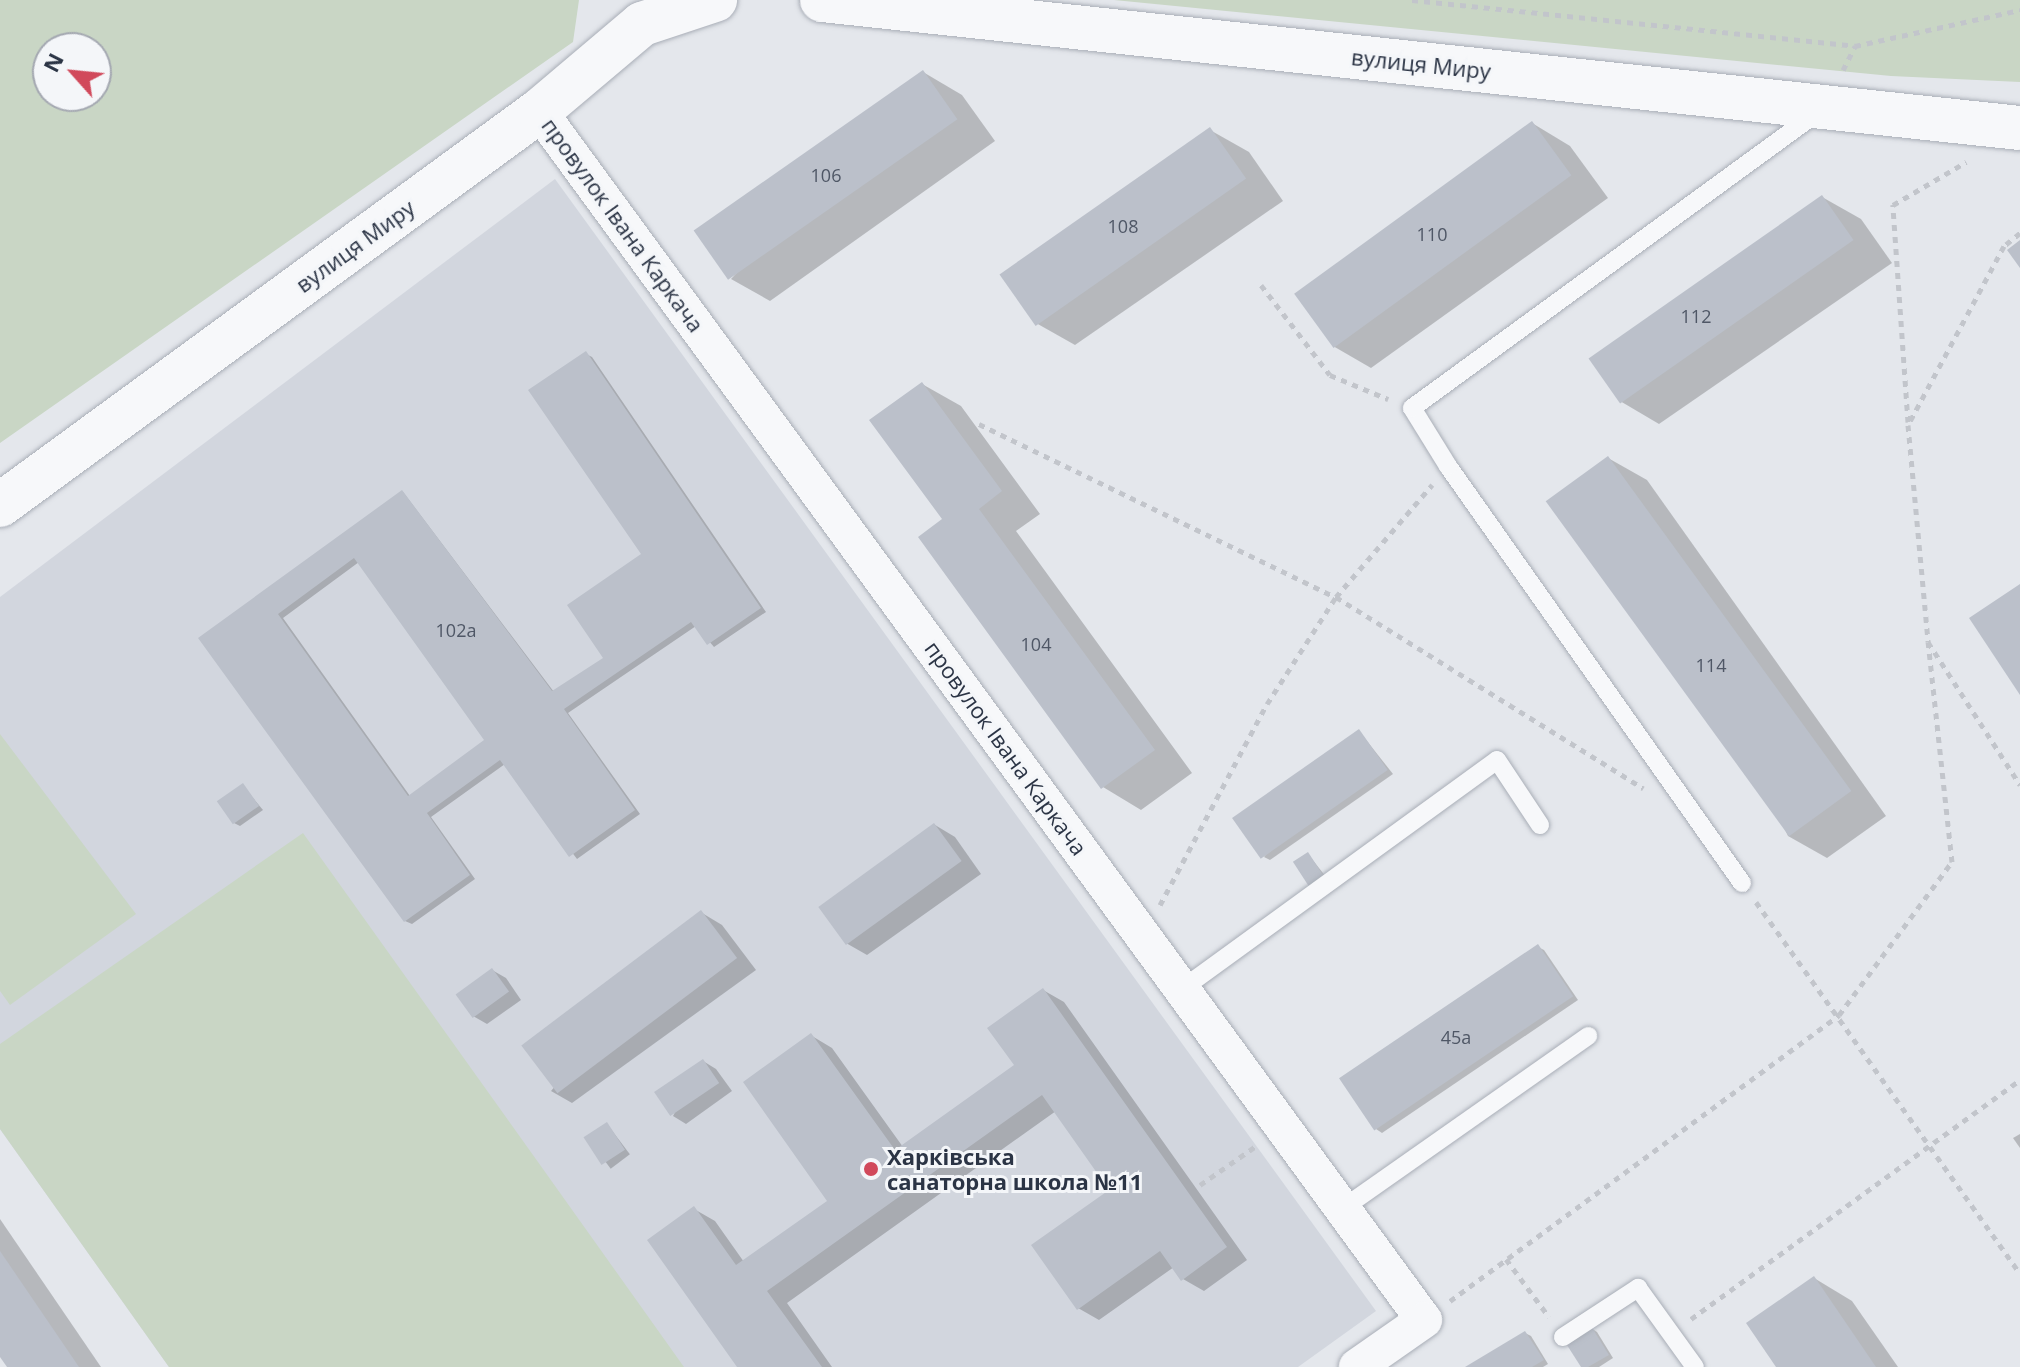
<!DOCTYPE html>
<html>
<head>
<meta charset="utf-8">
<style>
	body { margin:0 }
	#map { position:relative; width:2020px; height:1367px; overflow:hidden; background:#e4e7ec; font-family:"Open Sans",sans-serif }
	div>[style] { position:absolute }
	.built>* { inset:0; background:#d2d6de }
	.green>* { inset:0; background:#c9d6c5 }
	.shadow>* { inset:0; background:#0003; transform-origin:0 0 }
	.building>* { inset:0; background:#bbc0ca; transform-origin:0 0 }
	.path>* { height:5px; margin-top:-2.5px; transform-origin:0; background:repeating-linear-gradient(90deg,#c2c5cb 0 6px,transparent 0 12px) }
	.roads { filter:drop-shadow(0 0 2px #a9aeb7) drop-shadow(0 0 2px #a9aeb7) }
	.service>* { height:18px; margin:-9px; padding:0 9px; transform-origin:9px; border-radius:9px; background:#f7f8fa }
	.minor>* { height:36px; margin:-18px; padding:0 18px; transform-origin:18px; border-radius:18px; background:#f7f8fa }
	.tertiary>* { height:44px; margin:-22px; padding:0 22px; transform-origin:22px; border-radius:22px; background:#f7f8fa }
	.dots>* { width:22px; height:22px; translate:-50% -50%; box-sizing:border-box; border:4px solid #f4f6f9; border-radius:50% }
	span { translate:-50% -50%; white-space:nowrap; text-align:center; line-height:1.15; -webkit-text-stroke:6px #f4f6f9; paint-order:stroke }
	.number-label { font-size:18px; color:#4f5766 }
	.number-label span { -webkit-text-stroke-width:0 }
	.street-label { font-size:22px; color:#2b3445 }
	.poi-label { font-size:22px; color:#2b3445; font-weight:700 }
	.left { translate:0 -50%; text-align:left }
	.north { position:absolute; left:32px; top:32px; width:80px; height:80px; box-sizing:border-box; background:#f4f6f9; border:2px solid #a4a8b1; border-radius:50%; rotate:297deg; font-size:22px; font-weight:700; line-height:32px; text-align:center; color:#2b3445 }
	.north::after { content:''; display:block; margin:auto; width:28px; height:36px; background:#d1495b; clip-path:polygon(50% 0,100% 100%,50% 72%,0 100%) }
</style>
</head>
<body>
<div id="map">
	<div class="built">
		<i style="clip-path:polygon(555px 179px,1376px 1311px,1298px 1367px,169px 1367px,0 1129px,0 597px)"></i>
	</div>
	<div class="green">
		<i style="clip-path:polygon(evenodd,0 0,579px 0,573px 42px,0 443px,0 0,48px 48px,96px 48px,96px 96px,48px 96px,48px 48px)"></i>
		<i style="clip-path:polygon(1114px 0,2020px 0,2020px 82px,1891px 76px)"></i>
		<i style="clip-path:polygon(0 734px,136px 914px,10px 1005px,0 991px)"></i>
		<i style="clip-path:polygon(303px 833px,533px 1155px,684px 1367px,169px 1367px,0 1129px,0 1044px)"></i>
	</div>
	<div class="shadow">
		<i style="clip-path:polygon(923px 72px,962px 95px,995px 141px,770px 301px,731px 279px)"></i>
		<i style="clip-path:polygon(1532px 123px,1570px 146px,1608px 198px,1371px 368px,1333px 346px)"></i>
		<i style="clip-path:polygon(1210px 130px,1249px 152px,1283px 201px,1075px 345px,1036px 323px)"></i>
		<i style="clip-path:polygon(1822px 197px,1861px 219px,1892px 263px,1659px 424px,1620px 401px)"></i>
		<i style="clip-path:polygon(evenodd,586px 354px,592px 357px,766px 612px,714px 647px,696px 626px,568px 713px,640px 814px,577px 859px,505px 764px,431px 817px,475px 879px,412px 924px,405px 921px,201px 638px,403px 492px,554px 692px,606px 658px,644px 555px,586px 354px,359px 562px,486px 741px,410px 796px,283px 618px,359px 562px)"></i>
		<i style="clip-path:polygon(922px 384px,961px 406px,1040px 514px,1016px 531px,1192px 773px,1141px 810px,1103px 787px)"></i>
		<i style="clip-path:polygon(1608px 458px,1647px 480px,1886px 816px,1827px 858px,1788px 836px)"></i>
		<i style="clip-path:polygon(1359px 731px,1393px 774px,1270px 860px,1264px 857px)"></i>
		<i style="clip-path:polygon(243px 786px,263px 810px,240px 826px,234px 823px)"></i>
		<i style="clip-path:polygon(935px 825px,955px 837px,981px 874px,867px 955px,846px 943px)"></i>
		<i style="clip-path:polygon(1308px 854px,1330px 882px,1317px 890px)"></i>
		<i style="clip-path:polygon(702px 913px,722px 925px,756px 970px,572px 1103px,551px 1091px)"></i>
		<i style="clip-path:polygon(1538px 947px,1544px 950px,1578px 1000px,1382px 1133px,1376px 1129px)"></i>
		<i style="clip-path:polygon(492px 970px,506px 978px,521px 1000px,487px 1024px,473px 1016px)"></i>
		<i style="clip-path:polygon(1043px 990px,1064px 1002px,1247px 1260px,1204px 1291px,1183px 1279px,1174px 1267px,1099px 1320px,1078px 1308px,1112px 1190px,1056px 1111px,787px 1303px,832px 1367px,740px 1367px,694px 1209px,715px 1221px,744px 1262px,830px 1201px,812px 1036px,832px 1048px,903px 1147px,1017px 1066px)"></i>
		<i style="clip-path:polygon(703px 1061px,716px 1069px,732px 1091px,686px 1124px,673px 1116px)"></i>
		<i style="left:607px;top:1124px;width:38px;height:24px;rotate:53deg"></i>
		<i style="clip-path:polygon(2020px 1134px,2020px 1148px,2013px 1138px)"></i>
		<i style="clip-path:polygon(0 1219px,101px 1367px,9px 1367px,0 1354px)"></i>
		<i style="clip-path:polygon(1814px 1278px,1852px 1301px,1898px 1367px,1779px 1367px)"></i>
		<i style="clip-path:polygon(1591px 1328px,1597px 1332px,1613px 1358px,1599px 1367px,1584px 1367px)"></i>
		<i style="clip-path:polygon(1525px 1333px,1531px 1336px,1548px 1364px,1543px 1367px,1469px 1367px)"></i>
	</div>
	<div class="building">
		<i style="left:923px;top:70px;width:60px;height:280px;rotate:55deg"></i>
		<i style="left:1532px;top:121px;width:67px;height:294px;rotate:54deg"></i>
		<i style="left:1210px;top:127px;width:63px;height:257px;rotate:55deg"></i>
		<i style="left:1822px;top:195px;width:55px;height:285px;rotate:55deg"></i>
		<i style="clip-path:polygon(2020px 240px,2020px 268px,2007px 250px)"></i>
		<i style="clip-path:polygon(evenodd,586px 351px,761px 608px,707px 645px,691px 622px,564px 709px,635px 810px,569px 857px,500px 760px,427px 813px,470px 875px,404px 922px,198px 638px,402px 490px,552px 691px,603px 658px,567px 605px,641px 554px,528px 390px,586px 351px,354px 558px,484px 740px,408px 796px,278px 614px,354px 558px)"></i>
		<i style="clip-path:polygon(922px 382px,1002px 491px,979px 509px,1155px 750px,1101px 789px,918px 537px,942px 519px,869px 420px)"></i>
		<i style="left:1608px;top:456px;width:414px;height:77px;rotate:54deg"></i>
		<i style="clip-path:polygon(2020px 584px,2020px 695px,1969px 618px)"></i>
		<i style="left:1359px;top:729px;width:50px;height:155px;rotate:55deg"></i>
		<i style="left:243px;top:783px;width:28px;height:32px;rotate:55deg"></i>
		<i style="left:934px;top:823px;width:47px;height:143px;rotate:54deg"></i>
		<i style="left:1308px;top:852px;width:31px;height:18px;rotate:57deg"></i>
		<i style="left:701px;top:910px;width:60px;height:225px;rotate:53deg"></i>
		<i style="left:1538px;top:944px;width:63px;height:240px;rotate:56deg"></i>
		<i style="left:492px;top:968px;width:29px;height:45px;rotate:54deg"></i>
		<i style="clip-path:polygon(1043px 988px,1227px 1247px,1181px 1281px,1160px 1251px,1077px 1310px,1031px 1245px,1109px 1190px,1042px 1095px,767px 1291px,822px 1367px,737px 1367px,647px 1240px,694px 1206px,736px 1265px,827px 1201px,743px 1082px,811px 1033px,895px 1150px,1014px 1065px,987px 1028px)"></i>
		<i style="left:703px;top:1059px;width:29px;height:59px;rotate:56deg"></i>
		<i style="left:607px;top:1122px;width:33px;height:28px;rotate:57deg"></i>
		<i style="clip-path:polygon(0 1251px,79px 1367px,7px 1367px,0 1357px)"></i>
		<i style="clip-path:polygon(1814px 1276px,1876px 1367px,1776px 1367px,1746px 1323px)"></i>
		<i style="clip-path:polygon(1591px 1326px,1609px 1355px,1588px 1367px,1581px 1367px,1565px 1342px)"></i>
		<i style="clip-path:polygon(1525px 1331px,1544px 1360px,1532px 1367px,1465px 1367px)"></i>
	</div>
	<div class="path">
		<i style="left:1412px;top:0;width:445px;rotate:5.9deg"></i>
		<i style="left:1855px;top:46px;width:169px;rotate:-12.3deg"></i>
		<i style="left:1843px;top:70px;width:27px;rotate:-63deg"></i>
		<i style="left:2020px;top:233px;width:21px;rotate:141deg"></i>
		<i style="left:2004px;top:246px;width:203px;rotate:118.2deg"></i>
		<i style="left:1908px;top:425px;width:218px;rotate:84.7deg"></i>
		<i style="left:1928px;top:642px;width:170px;rotate:57.2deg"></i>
		<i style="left:1261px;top:285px;width:113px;rotate:52.5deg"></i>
		<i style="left:1330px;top:375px;width:63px;rotate:22.5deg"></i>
		<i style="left:1908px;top:422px;width:218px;rotate:-94deg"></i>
		<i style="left:1893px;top:205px;width:85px;rotate:-30.5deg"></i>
		<i style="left:979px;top:424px;width:397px;rotate:25.9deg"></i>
		<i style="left:1336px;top:597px;width:362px;rotate:31.9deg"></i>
		<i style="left:1756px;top:902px;width:455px;rotate:54.6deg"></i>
		<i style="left:1160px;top:905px;width:228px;rotate:-62deg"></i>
		<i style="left:1267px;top:704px;width:127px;rotate:-57.2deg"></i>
		<i style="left:1336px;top:597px;width:148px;rotate:-49.4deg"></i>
		<i style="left:1200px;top:1185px;width:68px;rotate:-34.9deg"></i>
		<i style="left:1506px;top:1259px;width:72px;rotate:53.4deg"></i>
		<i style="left:1450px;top:1301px;width:483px;rotate:-36.3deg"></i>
		<i style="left:1839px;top:1015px;width:190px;rotate:-53.6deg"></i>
		<i style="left:1952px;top:862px;width:221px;rotate:-96.2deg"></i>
		<i style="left:1691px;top:1319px;width:407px;rotate:-36deg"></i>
	</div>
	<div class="roads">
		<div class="service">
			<i style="left:1742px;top:883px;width:510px;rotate:-125.19deg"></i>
			<i style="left:1448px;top:466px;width:68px;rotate:-121.8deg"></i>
			<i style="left:1412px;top:408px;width:502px;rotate:-36.09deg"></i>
			<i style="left:1182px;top:989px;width:389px;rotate:-36deg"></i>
			<i style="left:1497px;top:760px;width:78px;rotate:56.5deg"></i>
			<i style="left:1342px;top:1209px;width:301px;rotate:-35.1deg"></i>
			<i style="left:1563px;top:1337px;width:90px;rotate:-33.2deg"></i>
			<i style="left:1638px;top:1288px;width:97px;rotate:54.2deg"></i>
		</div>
		<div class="minor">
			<i style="left:539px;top:111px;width:1498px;rotate:53.8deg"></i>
			<i style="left:1424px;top:1320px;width:82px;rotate:145deg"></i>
		</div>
		<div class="tertiary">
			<i style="left:822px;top:0;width:1205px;rotate:6.1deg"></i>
			<i style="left:0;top:505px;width:668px;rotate:-36.17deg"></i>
			<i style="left:539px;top:111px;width:135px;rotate:-40.2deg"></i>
			<i style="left:642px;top:24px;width:77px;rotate:-18.2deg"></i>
		</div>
	</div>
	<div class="dots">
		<i style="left:871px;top:1169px;background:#d1495b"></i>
	</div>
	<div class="number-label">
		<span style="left:826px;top:175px">106</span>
		<span style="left:1123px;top:226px">108</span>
		<span style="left:1432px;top:234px">110</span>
		<span style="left:1696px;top:316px">112</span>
		<span style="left:456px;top:630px">102а</span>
		<span style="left:1036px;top:644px">104</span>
		<span style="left:1711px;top:665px">114</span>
		<span style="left:1456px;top:1037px">45а</span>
	</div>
	<div class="street-label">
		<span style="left:1421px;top:64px;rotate:6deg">вулиця Миру</span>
		<span style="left:623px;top:225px;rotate:54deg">провулок Івана Каркача</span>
		<span style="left:355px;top:246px;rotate:-36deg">вулиця Миру</span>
		<span style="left:1006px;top:748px;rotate:54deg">провулок Івана Каркача</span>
	</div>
	<div class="poi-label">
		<span class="left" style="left:887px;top:1169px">Харківська<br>санаторна школа №11</span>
	</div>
	<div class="north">N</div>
</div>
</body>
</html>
